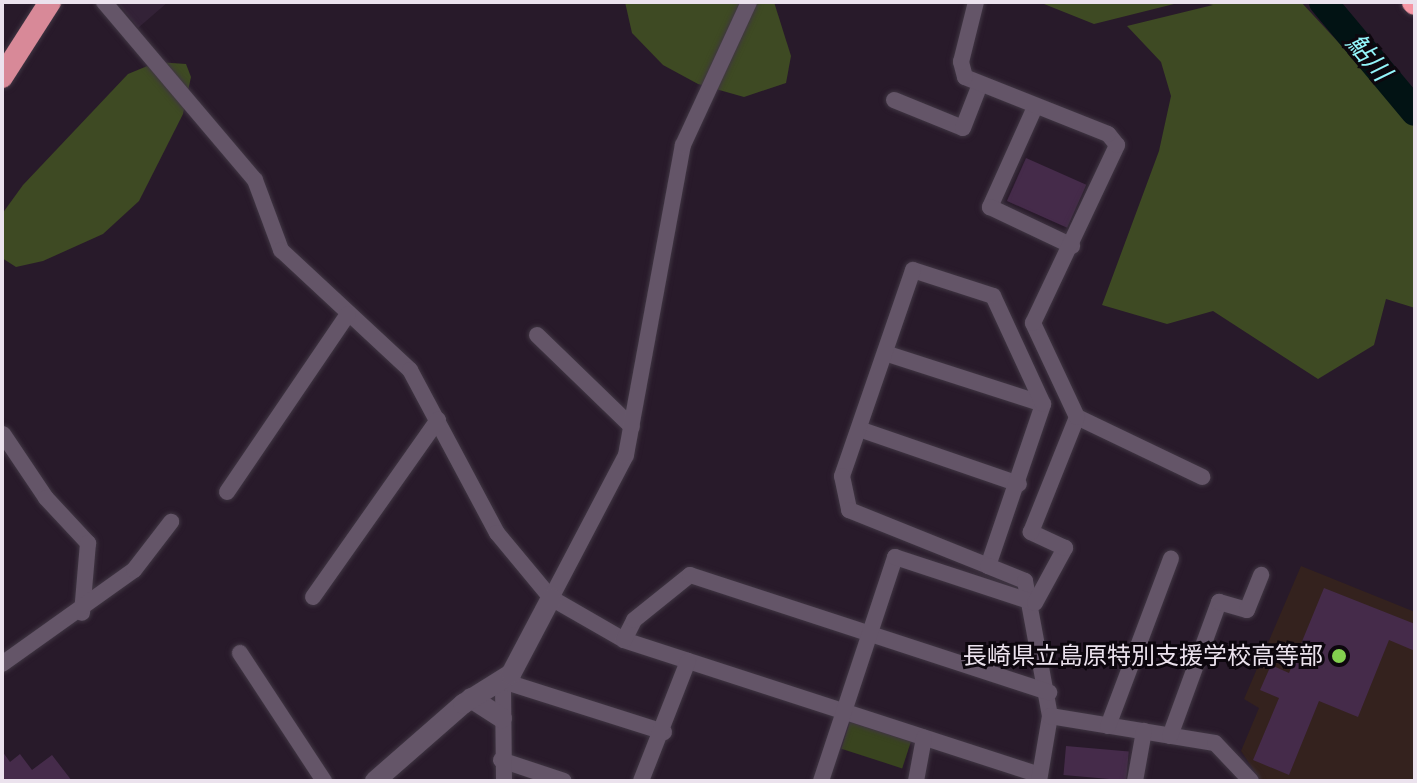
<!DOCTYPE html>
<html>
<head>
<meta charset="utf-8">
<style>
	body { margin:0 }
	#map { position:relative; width:1417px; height:783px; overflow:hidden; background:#281a2a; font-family:"PT Sans Narrow","Noto Sans JP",sans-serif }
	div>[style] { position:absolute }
	.built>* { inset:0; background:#332237 }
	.education>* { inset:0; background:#34221e }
	.green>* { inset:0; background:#39441f; transform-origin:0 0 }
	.forest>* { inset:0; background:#3e4a23 }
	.river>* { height:28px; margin:-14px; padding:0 14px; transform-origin:14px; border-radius:14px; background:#021314 }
	.building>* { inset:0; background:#452b4a; transform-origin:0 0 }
	.roads { filter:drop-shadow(0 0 2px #403643) drop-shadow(0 0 2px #403643) }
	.minor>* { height:16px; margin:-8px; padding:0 8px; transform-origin:8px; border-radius:8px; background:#645568 }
	.tertiary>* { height:20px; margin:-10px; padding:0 10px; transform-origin:10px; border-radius:10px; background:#645568 }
	.trunk>* { height:22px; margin:-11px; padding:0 11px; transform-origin:11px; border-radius:11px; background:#d88998 }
	.motorway>* { height:24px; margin:-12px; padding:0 12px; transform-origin:12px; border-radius:12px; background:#f596a4 }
	.dots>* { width:22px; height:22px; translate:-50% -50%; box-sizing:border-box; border:4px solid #0d070e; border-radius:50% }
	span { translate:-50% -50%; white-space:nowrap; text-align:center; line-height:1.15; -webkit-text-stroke:6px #0d070e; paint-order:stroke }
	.poi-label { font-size:24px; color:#ebe2ed }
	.right { translate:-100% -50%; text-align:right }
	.water-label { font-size:26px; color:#94f6fb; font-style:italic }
	.frame { position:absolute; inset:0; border:4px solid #ebe2ed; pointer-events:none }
</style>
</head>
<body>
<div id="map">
	<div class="built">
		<i style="clip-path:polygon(117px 2px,168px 2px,138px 28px)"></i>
	</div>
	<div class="education">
		<i style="clip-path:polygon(1301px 566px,1415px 612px,1415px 781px,1261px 781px,1241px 751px,1259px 708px,1244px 699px)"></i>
	</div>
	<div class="green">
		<i style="left:850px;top:722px;width:64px;height:28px;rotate:18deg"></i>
	</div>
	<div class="forest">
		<i style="clip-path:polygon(625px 2px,774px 2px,791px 56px,786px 83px,744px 97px,698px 84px,663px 65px,632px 33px)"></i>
		<i style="clip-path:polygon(1039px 2px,1182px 2px,1094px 24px)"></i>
		<i style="clip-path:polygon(1199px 2px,1301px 2px,1415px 125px,1415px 308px,1386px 299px,1374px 345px,1318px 379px,1213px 311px,1167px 324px,1102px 305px,1159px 151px,1171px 96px,1161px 62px,1127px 26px,1213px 5px)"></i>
		<i style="clip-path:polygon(157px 62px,186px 64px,191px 77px,183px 114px,139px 201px,103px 234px,43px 261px,16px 267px,2px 258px,2px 214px,23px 185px,128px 74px)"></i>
	</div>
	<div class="river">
		<i style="left:1323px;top:2px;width:143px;rotate:50.1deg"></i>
	</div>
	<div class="building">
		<i style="left:1026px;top:158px;width:66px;height:47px;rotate:24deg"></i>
		<i style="clip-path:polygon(1324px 588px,1415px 624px,1415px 651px,1389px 640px,1358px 717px,1319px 701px,1289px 775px,1253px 760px,1279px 698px,1260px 690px,1271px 665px,1289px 673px)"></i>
		<i style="left:1066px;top:746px;width:63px;height:29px;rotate:5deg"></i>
		<i style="clip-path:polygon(2px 751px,10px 762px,20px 754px,32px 770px,52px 755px,72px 781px,2px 781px)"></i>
	</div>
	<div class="roads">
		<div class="minor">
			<i style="left:104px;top:2px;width:233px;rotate:49.7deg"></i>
			<i style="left:255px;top:180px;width:75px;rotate:69.6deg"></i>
			<i style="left:281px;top:250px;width:176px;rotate:42.9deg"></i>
			<i style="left:410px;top:370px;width:185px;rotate:61.9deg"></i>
			<i style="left:497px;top:533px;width:85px;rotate:50.3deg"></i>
			<i style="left:551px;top:598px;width:84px;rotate:29.9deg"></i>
			<i style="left:624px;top:640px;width:436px;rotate:18deg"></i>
			<i style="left:894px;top:100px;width:74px;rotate:22.1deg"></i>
			<i style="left:963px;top:128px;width:44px;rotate:-68.7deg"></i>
			<i style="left:1035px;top:107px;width:110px;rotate:114.2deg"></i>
			<i style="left:990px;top:207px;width:91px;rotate:25.4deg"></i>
			<i style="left:537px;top:335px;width:132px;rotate:44.1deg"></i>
			<i style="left:885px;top:353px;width:166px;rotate:17.9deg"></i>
			<i style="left:1077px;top:417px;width:139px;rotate:25.6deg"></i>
			<i style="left:859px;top:429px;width:169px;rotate:19deg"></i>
			<i style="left:3px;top:434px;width:77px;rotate:56.1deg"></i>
			<i style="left:46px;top:498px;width:62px;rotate:47deg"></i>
			<i style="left:88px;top:543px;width:70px;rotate:94.9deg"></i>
			<i style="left:227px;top:492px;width:215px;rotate:-55.8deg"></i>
			<i style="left:988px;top:566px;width:171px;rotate:-71.2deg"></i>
			<i style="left:1043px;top:404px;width:119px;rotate:-114.8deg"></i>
			<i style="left:993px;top:296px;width:84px;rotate:-162deg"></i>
			<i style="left:913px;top:270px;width:218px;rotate:109deg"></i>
			<i style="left:842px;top:476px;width:35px;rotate:78deg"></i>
			<i style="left:849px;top:510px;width:150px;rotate:21.9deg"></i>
			<i style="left:988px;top:566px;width:40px;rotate:22deg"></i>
			<i style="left:1025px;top:581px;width:137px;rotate:79.5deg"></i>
			<i style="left:1050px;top:716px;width:66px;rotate:99.6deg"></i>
			<i style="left:313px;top:597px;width:217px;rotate:-54.8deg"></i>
			<i style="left:551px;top:598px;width:161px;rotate:-62.3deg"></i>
			<i style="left:626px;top:455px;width:315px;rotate:-79.6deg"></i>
			<i style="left:683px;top:145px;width:157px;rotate:-65.2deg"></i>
			<i style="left:624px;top:640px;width:22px;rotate:-63deg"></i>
			<i style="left:634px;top:620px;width:72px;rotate:-38.8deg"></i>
			<i style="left:690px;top:575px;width:378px;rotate:18.1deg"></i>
			<i style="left:240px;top:653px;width:153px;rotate:56.7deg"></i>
			<i style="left:2px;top:664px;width:162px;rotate:-35.5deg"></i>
			<i style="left:134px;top:570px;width:61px;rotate:-52.4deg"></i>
			<i style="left:1050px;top:716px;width:167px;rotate:9.3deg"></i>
			<i style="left:1215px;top:743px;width:52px;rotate:46.5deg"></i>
			<i style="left:1108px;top:726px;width:179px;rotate:-69.4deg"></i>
			<i style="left:1170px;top:736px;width:143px;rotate:-69.9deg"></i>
			<i style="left:1219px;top:602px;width:29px;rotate:16deg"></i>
			<i style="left:1247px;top:610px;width:38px;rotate:-68deg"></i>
			<i style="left:501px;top:760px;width:66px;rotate:18.4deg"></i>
			<i style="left:504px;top:781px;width:100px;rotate:-90.6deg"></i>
			<i style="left:503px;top:681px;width:169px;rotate:17.6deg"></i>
			<i style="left:641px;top:781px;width:129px;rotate:-68.6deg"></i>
			<i style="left:821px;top:781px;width:236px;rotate:-71.7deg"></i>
			<i style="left:895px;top:557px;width:147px;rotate:18.2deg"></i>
			<i style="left:1035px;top:603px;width:63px;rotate:-61.4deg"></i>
			<i style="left:1065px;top:548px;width:38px;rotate:-155deg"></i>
			<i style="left:1031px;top:532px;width:124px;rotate:-68.2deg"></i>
			<i style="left:1077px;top:417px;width:104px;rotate:-115.1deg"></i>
			<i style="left:1033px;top:323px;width:197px;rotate:-64.7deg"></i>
			<i style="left:1117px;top:145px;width:14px;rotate:-129deg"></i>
			<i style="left:1108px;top:134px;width:154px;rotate:-158.3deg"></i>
			<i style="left:965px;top:77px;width:16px;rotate:-105deg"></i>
			<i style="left:961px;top:62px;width:62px;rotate:-76deg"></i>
			<i style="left:916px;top:781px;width:44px;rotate:-79.5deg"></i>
			<i style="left:1135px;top:781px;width:51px;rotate:-79.8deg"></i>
		</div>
		<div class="tertiary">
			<i style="left:471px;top:698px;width:37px;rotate:33deg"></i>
			<i style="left:375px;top:781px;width:117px;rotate:-41.2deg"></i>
			<i style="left:463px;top:704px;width:57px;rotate:-32deg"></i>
			<i style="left:511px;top:674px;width:86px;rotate:-62.2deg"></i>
		</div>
		<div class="trunk">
			<i style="left:2px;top:77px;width:89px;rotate:-57.4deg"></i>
		</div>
		<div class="motorway">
			<i style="left:1414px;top:2px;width:1px;rotate:45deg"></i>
		</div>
	</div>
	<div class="dots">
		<i style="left:1339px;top:656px;background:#83d04f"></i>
	</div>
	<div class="poi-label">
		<span class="right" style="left:1323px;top:656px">長崎県立島原特別支援学校高等部</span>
	</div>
	<div class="water-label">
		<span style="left:1369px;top:57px;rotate:50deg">鮎川</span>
	</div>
	<div class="frame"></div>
</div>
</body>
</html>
